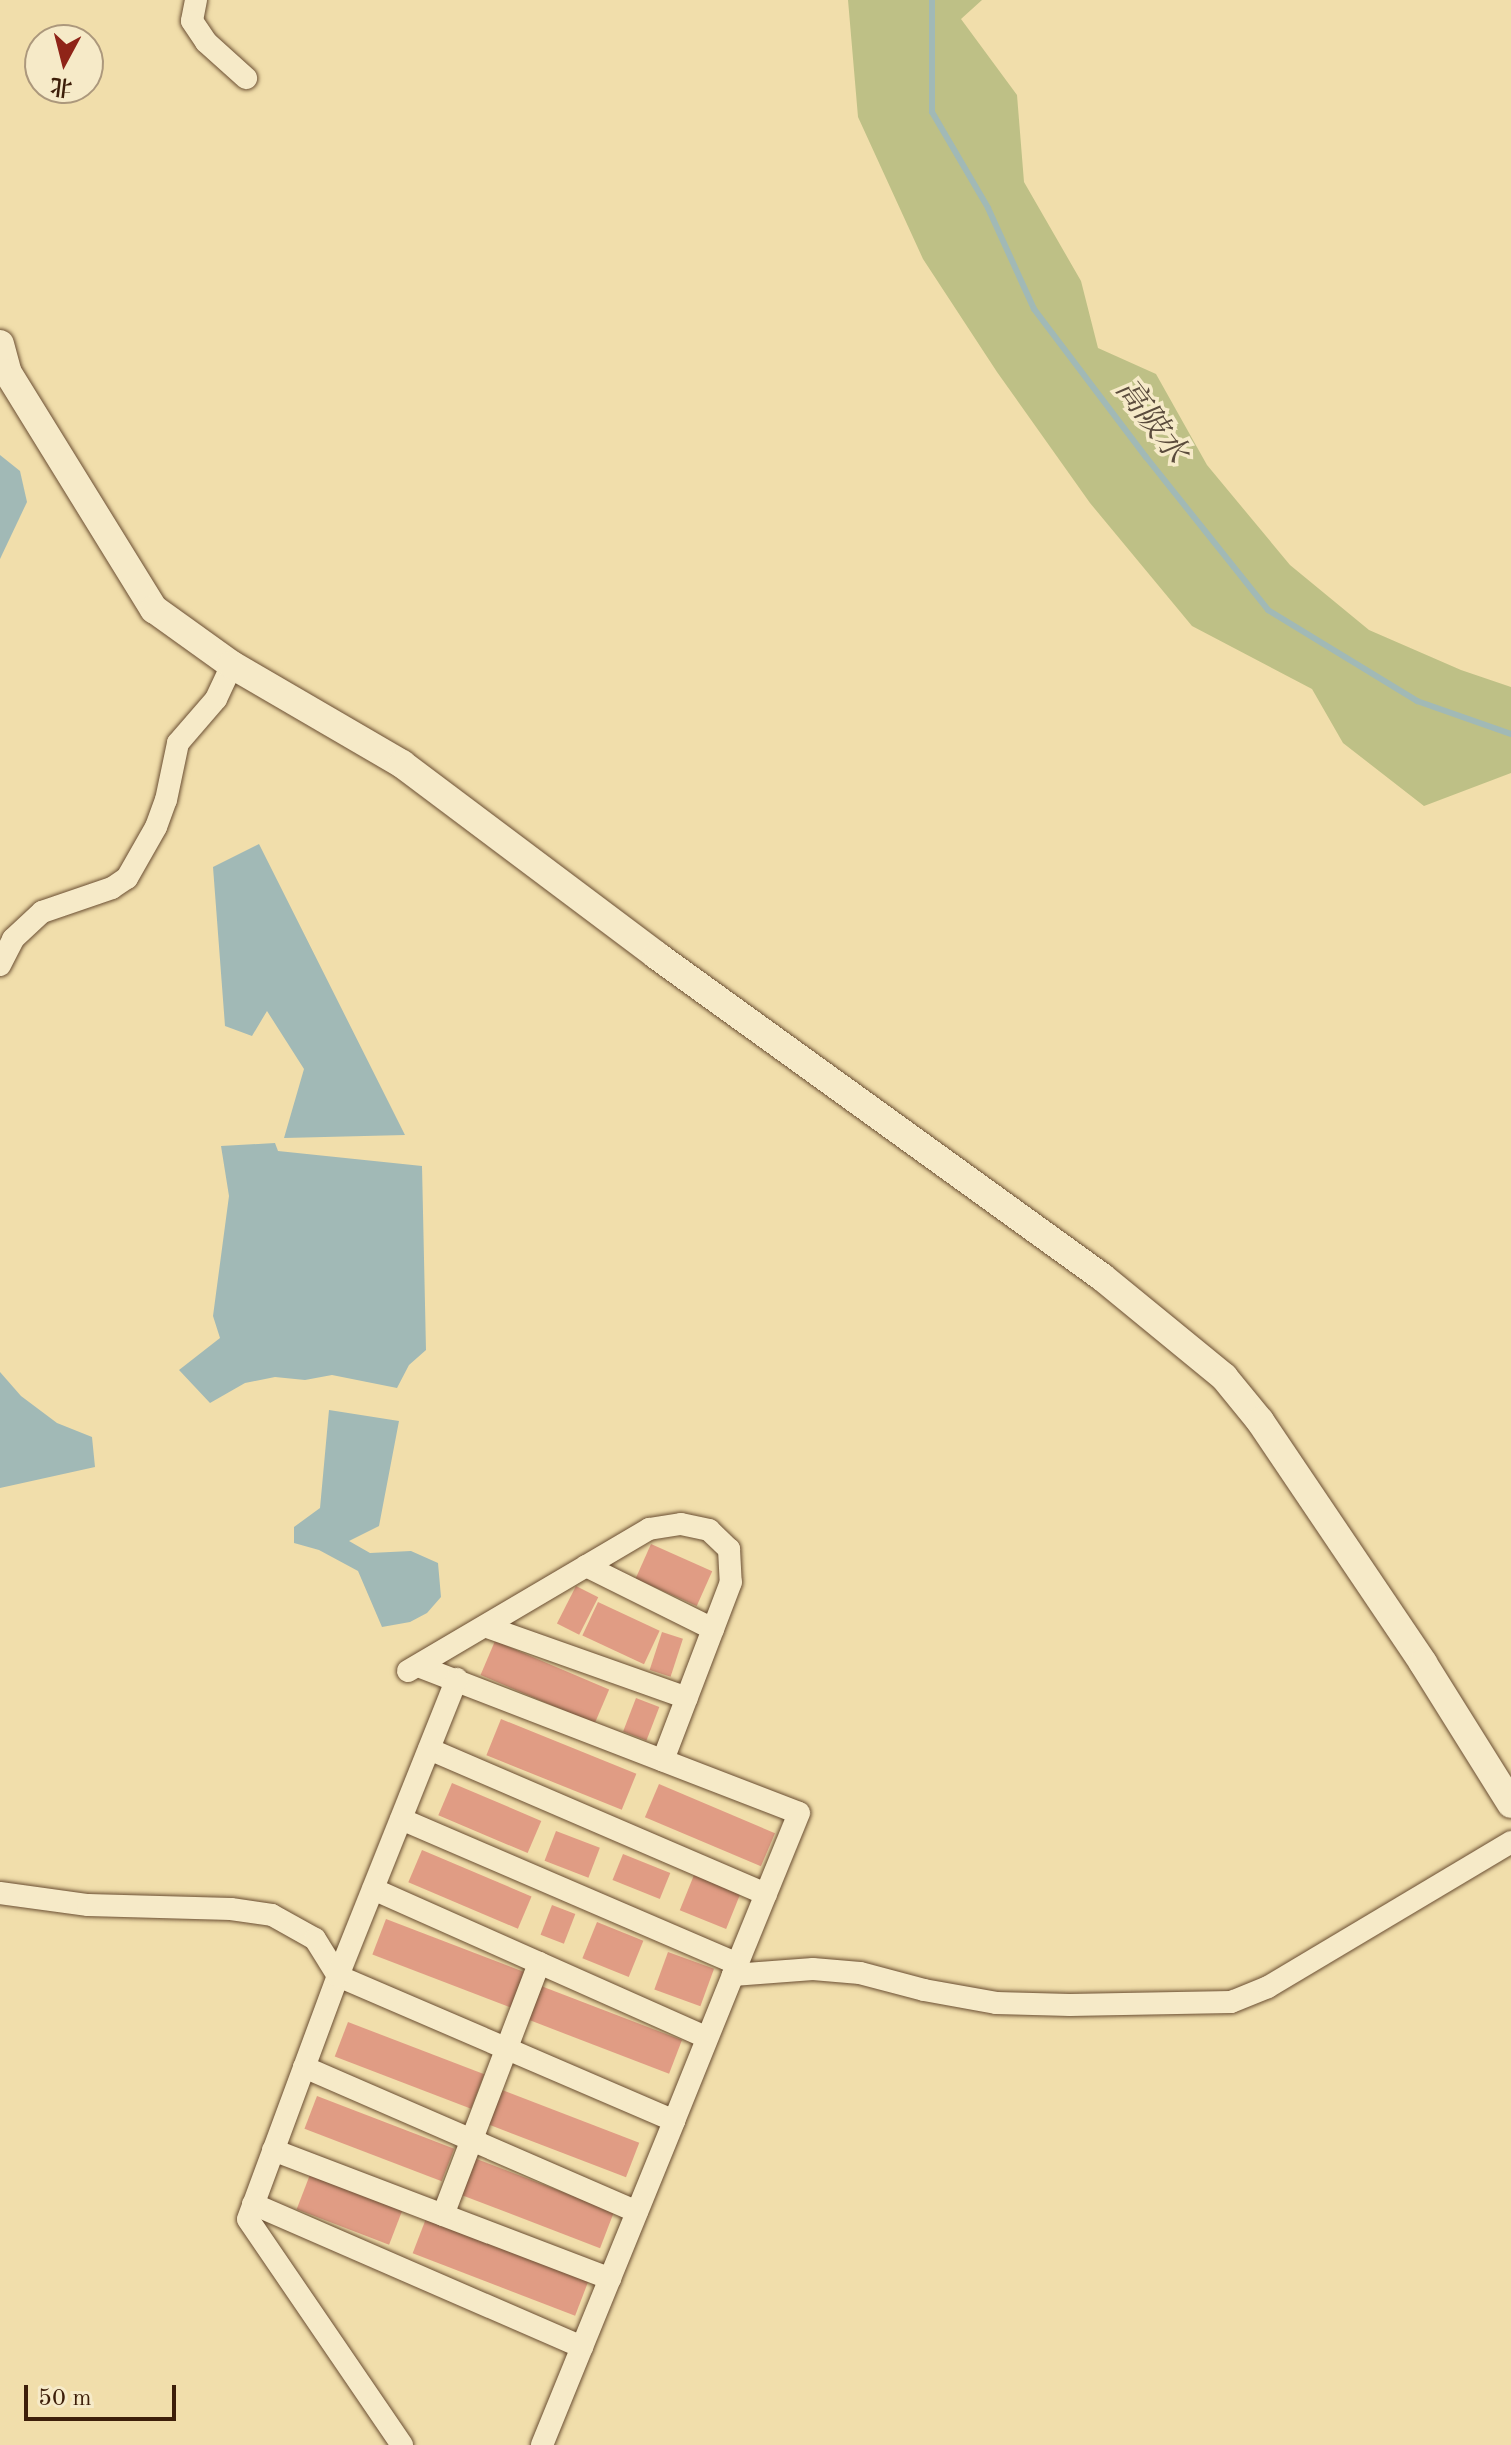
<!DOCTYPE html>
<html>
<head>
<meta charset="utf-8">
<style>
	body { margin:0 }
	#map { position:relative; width:1511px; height:2445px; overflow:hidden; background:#f1deab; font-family:"Old Standard TT","Noto Serif SC",serif }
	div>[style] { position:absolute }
	.green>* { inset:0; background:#bec086 }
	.water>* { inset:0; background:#a1b9b6 }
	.stream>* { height:6px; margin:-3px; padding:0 3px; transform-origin:3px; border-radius:3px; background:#a1b9b6 }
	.building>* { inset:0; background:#e09c84; transform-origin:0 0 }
	.roads { filter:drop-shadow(0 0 2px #6a4e32) drop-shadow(0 0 2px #6a4e32) }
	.minor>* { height:22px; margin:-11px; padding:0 11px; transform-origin:11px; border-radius:11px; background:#f6eac8 }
	.tertiary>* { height:28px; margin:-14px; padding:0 14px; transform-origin:14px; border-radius:14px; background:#f6eac8 }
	span { translate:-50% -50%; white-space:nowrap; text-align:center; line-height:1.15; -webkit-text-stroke:7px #f6eac8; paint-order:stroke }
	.water-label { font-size:32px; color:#5b4c3d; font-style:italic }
	.north { position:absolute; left:24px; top:24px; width:80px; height:80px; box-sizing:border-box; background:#f6eac8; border:2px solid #ac987c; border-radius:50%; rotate:187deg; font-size:22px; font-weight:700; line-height:32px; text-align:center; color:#3d1e09 }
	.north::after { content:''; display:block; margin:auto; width:28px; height:36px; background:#8f2418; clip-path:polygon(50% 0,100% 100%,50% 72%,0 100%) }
	.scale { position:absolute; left:24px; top:2385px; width:152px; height:36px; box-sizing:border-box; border:4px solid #3d1e09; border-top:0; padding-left:10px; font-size:24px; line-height:28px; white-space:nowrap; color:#3d1e09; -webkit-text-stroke:6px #f6eac8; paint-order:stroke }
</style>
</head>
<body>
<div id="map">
	<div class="green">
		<i style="clip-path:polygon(848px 0,982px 0,961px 19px,1017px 95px,1024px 182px,1081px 281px,1098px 348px,1156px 374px,1207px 465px,1290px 565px,1369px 630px,1461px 670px,1511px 687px,1511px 773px,1424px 806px,1343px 743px,1312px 689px,1192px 626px,1090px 503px,997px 372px,923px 259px,858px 117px)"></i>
	</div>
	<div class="water">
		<i style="clip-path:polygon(0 455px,20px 471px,27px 502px,0 559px)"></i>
		<i style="clip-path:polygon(259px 844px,405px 1135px,284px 1138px,304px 1069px,267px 1011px,252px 1036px,225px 1026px,213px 867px)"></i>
		<i style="clip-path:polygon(275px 1143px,278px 1151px,422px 1166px,426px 1350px,409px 1365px,397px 1388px,332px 1375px,305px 1380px,275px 1377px,245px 1383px,210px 1403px,179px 1370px,220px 1338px,213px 1316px,229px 1196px,221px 1146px)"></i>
		<i style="clip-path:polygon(0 1372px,21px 1396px,57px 1423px,92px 1437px,95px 1467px,0 1488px)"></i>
		<i style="clip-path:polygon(329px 1410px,399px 1421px,379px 1526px,349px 1541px,370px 1553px,411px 1551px,438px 1563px,441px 1597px,427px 1613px,410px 1622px,382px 1627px,358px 1571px,319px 1550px,294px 1543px,294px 1527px,320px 1508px)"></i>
	</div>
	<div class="stream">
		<i style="left:932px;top:0;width:112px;rotate:90deg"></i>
		<i style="left:932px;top:112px;width:111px;rotate:59.7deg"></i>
		<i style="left:988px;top:208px;width:111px;rotate:65.5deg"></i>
		<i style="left:1034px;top:309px;width:186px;rotate:52.9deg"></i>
		<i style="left:1146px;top:457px;width:196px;rotate:51.4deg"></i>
		<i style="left:1268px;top:610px;width:175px;rotate:31.4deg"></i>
		<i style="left:1417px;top:701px;width:100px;rotate:19.3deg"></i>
	</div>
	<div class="building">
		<i style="left:651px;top:1544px;width:67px;height:38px;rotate:24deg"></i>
		<i style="left:576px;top:1586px;width:25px;height:42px;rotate:27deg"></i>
		<i style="left:598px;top:1602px;width:68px;height:37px;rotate:25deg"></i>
		<i style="left:662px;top:1632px;width:22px;height:40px;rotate:18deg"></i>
		<i style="left:495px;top:1641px;width:124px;height:37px;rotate:23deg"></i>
		<i style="left:636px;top:1698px;width:25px;height:36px;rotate:21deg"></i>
		<i style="left:501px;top:1719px;width:146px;height:39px;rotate:22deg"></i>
		<i style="left:452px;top:1783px;width:97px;height:35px;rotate:23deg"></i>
		<i style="left:659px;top:1784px;width:126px;height:36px;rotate:23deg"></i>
		<i style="left:556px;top:1831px;width:47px;height:32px;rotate:21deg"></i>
		<i style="left:422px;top:1850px;width:119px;height:35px;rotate:23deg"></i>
		<i style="left:623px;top:1854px;width:51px;height:28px;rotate:22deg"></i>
		<i style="left:694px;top:1875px;width:50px;height:38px;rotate:22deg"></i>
		<i style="left:552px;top:1905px;width:25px;height:32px;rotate:21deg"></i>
		<i style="left:386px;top:1919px;width:150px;height:38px;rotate:21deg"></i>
		<i style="left:597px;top:1922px;width:50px;height:39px;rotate:22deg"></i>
		<i style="left:668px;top:1952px;width:49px;height:40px;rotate:20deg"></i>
		<i style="left:541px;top:1986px;width:151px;height:36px;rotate:21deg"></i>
		<i style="left:348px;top:2022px;width:146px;height:37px;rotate:21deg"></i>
		<i style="left:502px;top:2090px;width:147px;height:37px;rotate:21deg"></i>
		<i style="left:317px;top:2096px;width:147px;height:35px;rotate:21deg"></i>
		<i style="left:474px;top:2158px;width:150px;height:39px;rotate:21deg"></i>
		<i style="left:311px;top:2172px;width:99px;height:40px;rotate:21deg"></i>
		<i style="left:427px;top:2216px;width:174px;height:40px;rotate:21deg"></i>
	</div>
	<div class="roads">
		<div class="minor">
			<i style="left:196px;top:0;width:21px;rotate:101deg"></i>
			<i style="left:192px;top:21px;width:25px;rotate:56deg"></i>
			<i style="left:206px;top:42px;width:54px;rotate:42deg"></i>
			<i style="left:0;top:965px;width:29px;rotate:-63deg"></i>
			<i style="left:13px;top:939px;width:40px;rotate:-43deg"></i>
			<i style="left:42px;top:912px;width:74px;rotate:-18.9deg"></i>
			<i style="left:112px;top:888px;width:18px;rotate:-34deg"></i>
			<i style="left:127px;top:878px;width:59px;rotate:-60.4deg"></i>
			<i style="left:156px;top:827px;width:29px;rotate:-70deg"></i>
			<i style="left:166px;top:800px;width:58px;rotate:-78.1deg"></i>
			<i style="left:178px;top:743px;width:58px;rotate:-49.2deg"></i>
			<i style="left:216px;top:699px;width:38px;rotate:-65deg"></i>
			<i style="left:586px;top:1566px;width:142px;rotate:26.4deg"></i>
			<i style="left:487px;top:1627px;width:212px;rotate:19.5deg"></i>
			<i style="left:418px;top:1666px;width:408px;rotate:21.1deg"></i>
			<i style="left:799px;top:1813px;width:175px;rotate:112.2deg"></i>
			<i style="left:408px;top:1671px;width:280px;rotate:-30.5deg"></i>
			<i style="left:649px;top:1529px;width:32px;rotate:-9deg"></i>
			<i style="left:681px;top:1524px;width:29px;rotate:12deg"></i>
			<i style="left:709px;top:1530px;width:28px;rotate:44deg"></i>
			<i style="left:729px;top:1549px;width:33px;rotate:87deg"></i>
			<i style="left:731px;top:1582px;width:191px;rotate:110.9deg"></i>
			<i style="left:429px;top:1749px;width:367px;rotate:23.3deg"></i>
			<i style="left:401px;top:1819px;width:367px;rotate:23.3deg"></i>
			<i style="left:373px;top:1889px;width:364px;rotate:24deg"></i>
			<i style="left:0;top:1893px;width:89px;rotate:7.8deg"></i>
			<i style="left:88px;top:1905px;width:143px;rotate:1.6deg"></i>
			<i style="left:231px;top:1909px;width:41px;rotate:8.3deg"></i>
			<i style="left:272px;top:1915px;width:49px;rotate:29.2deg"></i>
			<i style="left:315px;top:1939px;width:44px;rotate:58.1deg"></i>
			<i style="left:338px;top:1976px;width:366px;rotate:23.3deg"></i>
			<i style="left:674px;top:2121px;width:157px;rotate:-68deg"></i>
			<i style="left:733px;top:1975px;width:80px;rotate:-4.3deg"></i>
			<i style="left:813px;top:1969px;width:47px;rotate:4.9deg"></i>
			<i style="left:860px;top:1973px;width:66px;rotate:14.9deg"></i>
			<i style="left:924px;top:1990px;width:73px;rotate:10.2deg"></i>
			<i style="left:996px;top:2003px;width:74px;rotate:1.5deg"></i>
			<i style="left:1070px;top:2005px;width:161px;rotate:-1.1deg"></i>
			<i style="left:1231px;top:2002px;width:40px;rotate:-22deg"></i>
			<i style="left:1268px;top:1987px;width:283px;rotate:-30.8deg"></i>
			<i style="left:304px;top:2067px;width:363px;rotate:23.5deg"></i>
			<i style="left:273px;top:2150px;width:361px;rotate:20.9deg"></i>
			<i style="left:253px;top:2204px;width:359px;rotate:23.5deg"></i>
			<i style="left:443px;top:2215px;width:270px;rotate:-69.1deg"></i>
			<i style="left:402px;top:2445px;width:273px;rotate:-124.3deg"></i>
			<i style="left:248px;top:2219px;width:259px;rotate:-69.7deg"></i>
			<i style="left:338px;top:1976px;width:320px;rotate:-68.2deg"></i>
			<i style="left:542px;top:2445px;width:350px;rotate:-67.8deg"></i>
		</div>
		<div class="tertiary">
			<i style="left:0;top:344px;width:30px;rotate:75deg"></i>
			<i style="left:8px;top:373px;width:278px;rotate:58.3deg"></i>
			<i style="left:154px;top:609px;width:96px;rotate:35.7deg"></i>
			<i style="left:232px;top:665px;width:197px;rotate:30.2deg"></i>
			<i style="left:402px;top:764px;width:318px;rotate:36.9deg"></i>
			<i style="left:656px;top:955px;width:550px;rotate:35.83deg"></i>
			<i style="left:1102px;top:1277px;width:158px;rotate:39.3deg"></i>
			<i style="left:1224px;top:1377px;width:57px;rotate:50.7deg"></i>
			<i style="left:1260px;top:1421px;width:292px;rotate:56deg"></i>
			<i style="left:1423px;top:1663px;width:166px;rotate:58deg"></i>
		</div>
	</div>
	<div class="water-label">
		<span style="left:1150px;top:422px;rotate:53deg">高陂水</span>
	</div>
	<div class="north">北</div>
	<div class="scale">50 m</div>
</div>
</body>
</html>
